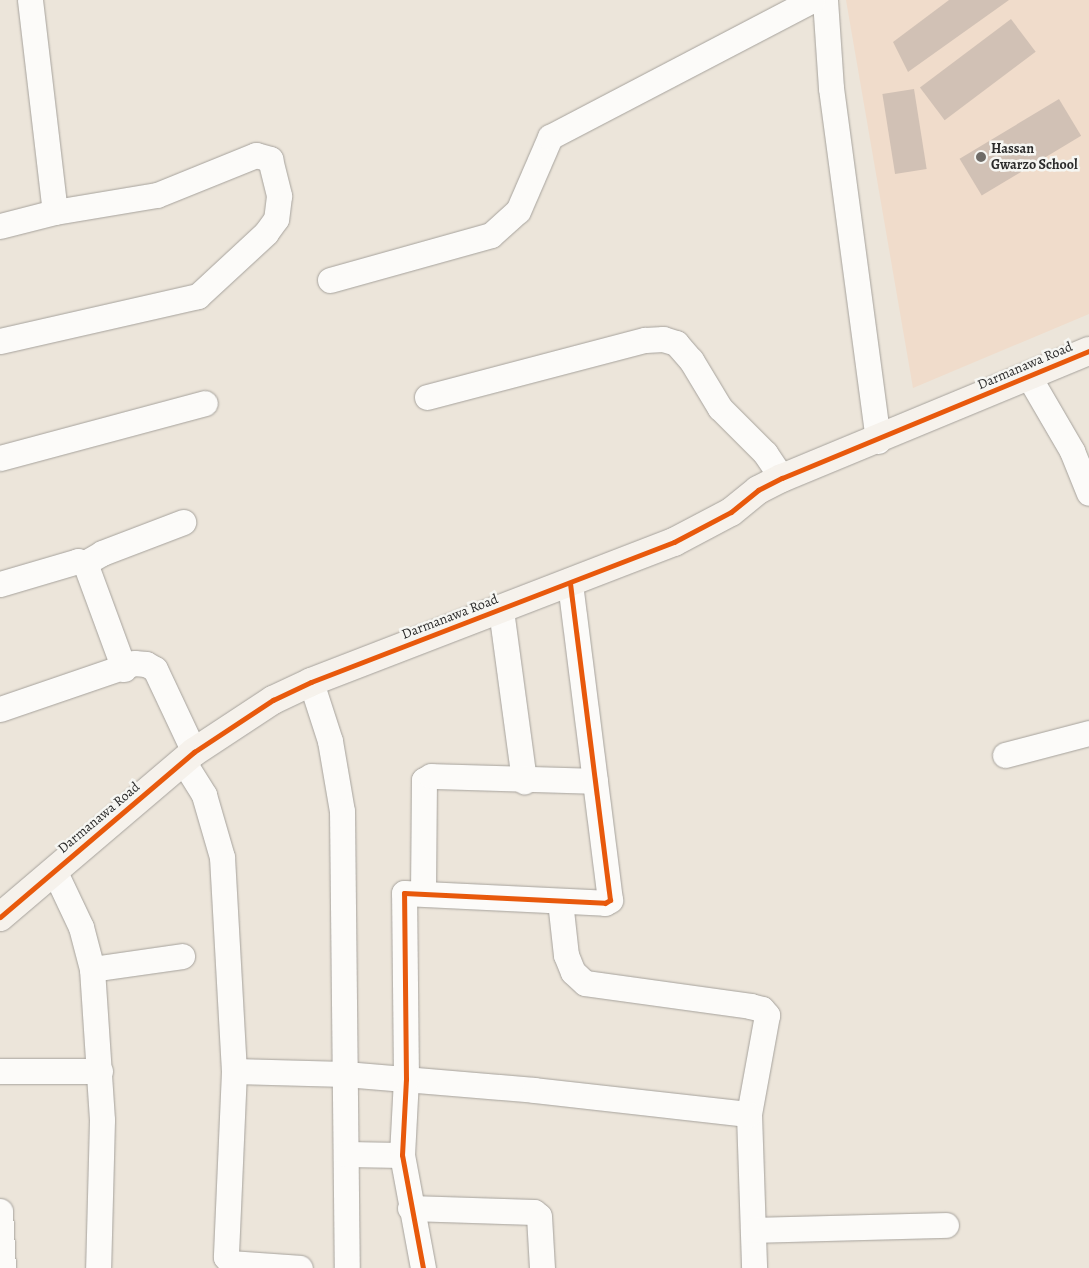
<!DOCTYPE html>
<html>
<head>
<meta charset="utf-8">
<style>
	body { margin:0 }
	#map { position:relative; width:1089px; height:1268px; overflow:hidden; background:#ece5da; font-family:Alegreya,serif }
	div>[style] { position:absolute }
	.built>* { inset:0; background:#f0dccb }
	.building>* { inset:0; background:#d1c1b5; transform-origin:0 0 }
	.roads { filter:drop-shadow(0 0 1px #a6a29c) drop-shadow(0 0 1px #a6a29c) }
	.street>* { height:25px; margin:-12.5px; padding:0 12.5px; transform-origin:12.5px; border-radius:12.5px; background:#fcfbf9 }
	.secondary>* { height:28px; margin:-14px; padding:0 14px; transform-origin:14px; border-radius:14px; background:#f6f2ec }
	.cycleway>* { height:5px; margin:-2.5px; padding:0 2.5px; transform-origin:2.5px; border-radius:2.5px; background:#e8590c }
	.dots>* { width:14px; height:14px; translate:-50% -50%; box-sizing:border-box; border:2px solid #f6f6f2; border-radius:50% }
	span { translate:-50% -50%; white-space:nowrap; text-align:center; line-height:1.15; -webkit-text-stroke:5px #f6f6f2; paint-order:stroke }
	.poi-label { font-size:14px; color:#2b2b2b; font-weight:700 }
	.left { translate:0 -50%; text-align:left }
	.street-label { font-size:14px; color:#2b2b2b }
</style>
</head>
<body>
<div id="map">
	<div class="built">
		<i style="clip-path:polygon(846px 0,1089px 0,1089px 314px,913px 388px)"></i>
	</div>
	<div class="building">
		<i style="clip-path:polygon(949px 0,1009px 0,908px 72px,893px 42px)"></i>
		<i style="left:1011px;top:19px;width:41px;height:114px;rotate:53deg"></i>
		<i style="left:914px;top:89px;width:81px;height:32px;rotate:81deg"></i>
		<i style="left:1059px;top:99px;width:43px;height:116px;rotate:59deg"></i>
	</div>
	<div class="roads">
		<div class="street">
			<i style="left:30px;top:0;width:213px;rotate:83.3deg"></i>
			<i style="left:825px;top:0;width:88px;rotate:86.1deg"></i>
			<i style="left:831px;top:88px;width:356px;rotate:82.4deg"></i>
			<i style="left:0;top:226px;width:57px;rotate:-14.3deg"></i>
			<i style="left:55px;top:212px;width:103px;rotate:-9.5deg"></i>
			<i style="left:157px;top:195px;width:107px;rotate:-22deg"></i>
			<i style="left:256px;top:155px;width:15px;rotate:16deg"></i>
			<i style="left:270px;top:159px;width:38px;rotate:76deg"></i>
			<i style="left:279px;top:196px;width:23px;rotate:97deg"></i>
			<i style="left:276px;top:219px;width:17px;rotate:126deg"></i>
			<i style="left:266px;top:233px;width:93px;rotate:137.2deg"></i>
			<i style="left:198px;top:296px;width:203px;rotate:167.2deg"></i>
			<i style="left:330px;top:280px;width:167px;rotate:-15.6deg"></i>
			<i style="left:491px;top:235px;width:36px;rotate:-42deg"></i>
			<i style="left:518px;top:211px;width:81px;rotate:-66.6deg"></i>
			<i style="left:550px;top:137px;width:296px;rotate:-27.6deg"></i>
			<i style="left:1029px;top:377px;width:86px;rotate:59.8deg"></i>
			<i style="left:1072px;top:451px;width:45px;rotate:68deg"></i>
			<i style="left:427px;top:397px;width:225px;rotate:-14.7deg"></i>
			<i style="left:645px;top:340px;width:18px;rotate:-3deg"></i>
			<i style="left:663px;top:339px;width:14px;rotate:17deg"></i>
			<i style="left:676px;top:343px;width:23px;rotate:49deg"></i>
			<i style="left:691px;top:360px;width:56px;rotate:58.9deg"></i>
			<i style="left:720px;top:408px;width:64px;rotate:45deg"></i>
			<i style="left:765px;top:453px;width:30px;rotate:56deg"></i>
			<i style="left:0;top:458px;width:212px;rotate:-15deg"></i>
			<i style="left:85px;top:563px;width:20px;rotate:-30deg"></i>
			<i style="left:102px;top:553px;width:87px;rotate:-20.9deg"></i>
			<i style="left:0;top:584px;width:81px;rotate:-16.4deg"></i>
			<i style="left:78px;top:561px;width:7px;rotate:16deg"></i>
			<i style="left:85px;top:563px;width:113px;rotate:69.8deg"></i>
			<i style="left:501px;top:610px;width:173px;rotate:82.3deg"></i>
			<i style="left:311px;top:682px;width:62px;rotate:72.1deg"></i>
			<i style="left:330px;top:741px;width:71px;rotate:80.3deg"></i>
			<i style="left:342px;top:811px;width:457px;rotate:89.4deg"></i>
			<i style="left:0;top:709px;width:142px;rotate:-18.9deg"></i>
			<i style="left:134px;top:663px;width:12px;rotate:5deg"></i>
			<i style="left:146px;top:664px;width:10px;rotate:29deg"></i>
			<i style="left:155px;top:669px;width:92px;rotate:64.8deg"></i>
			<i style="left:1005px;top:755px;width:87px;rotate:-14.7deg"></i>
			<i style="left:183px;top:761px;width:40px;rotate:58deg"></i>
			<i style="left:204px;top:795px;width:65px;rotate:73.8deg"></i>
			<i style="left:222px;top:857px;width:214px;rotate:86.8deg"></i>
			<i style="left:234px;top:1071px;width:186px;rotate:92.5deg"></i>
			<i style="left:226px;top:1257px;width:8px;rotate:50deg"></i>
			<i style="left:231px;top:1263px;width:69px;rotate:4.1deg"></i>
			<i style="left:54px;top:870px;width:63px;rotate:64.7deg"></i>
			<i style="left:81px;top:927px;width:43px;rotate:75.3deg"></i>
			<i style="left:92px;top:969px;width:151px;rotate:86.2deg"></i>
			<i style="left:102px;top:1120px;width:148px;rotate:91.5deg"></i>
			<i style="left:423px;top:893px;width:113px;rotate:-89.5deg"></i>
			<i style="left:424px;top:780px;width:8px;rotate:-30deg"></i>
			<i style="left:431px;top:776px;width:164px;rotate:1.7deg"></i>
			<i style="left:560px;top:901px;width:54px;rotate:83.7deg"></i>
			<i style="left:566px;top:955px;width:18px;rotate:68deg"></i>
			<i style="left:573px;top:972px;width:16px;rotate:43deg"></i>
			<i style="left:585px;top:983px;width:167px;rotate:7.9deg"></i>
			<i style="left:750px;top:1006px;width:12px;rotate:14deg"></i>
			<i style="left:762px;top:1009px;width:8px;rotate:50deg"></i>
			<i style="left:767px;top:1015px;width:101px;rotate:100.3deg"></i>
			<i style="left:749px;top:1114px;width:154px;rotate:88.1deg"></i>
			<i style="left:92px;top:969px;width:91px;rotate:-8.2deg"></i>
			<i style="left:0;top:1071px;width:100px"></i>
			<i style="left:234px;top:1071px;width:111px;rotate:1.5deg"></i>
			<i style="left:345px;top:1074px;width:190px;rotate:4.8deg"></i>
			<i style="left:534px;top:1090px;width:216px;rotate:6.4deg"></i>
			<i style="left:346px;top:1154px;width:56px;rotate:1deg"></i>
			<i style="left:410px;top:1208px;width:124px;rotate:1.8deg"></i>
			<i style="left:534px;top:1212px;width:6px;rotate:39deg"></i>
			<i style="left:539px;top:1216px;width:52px;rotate:86.7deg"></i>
			<i style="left:0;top:1211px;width:57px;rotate:87deg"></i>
			<i style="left:753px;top:1230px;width:193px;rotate:-1.5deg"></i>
			<i style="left:423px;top:1268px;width:115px;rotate:-100.5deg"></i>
			<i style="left:402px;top:1155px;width:76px;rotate:-87deg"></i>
			<i style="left:406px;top:1079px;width:186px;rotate:-90.6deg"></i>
			<i style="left:404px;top:893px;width:201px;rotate:2.8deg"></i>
			<i style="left:605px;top:903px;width:6px;rotate:-31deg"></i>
			<i style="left:610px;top:900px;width:319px;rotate:-97.2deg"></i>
		</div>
		<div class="secondary">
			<i style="left:0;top:917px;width:255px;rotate:-40.4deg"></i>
			<i style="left:194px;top:752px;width:95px;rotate:-33.4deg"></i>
			<i style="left:273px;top:700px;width:42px;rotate:-25.3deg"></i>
			<i style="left:311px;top:682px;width:389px;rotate:-21.1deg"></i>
			<i style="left:674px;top:542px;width:64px;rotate:-27.8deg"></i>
			<i style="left:731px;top:512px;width:35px;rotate:-39deg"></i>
			<i style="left:758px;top:490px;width:27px;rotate:-27deg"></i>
			<i style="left:782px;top:478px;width:332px;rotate:-22.5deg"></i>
		</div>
	</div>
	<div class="cycleway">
		<i style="left:0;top:917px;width:255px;rotate:-40.4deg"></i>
		<i style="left:194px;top:752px;width:95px;rotate:-33.4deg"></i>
		<i style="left:273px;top:700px;width:42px;rotate:-25.3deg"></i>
		<i style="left:311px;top:682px;width:389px;rotate:-21.1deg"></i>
		<i style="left:674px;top:542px;width:64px;rotate:-27.8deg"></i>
		<i style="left:731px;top:512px;width:35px;rotate:-39deg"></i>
		<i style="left:758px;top:490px;width:27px;rotate:-27deg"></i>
		<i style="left:782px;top:478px;width:332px;rotate:-22.5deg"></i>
		<i style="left:423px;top:1268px;width:115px;rotate:-100.5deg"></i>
		<i style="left:402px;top:1155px;width:76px;rotate:-87deg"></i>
		<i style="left:406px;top:1079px;width:186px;rotate:-90.6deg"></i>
		<i style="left:404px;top:893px;width:201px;rotate:2.8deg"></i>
		<i style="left:605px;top:903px;width:6px;rotate:-31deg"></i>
		<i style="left:610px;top:900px;width:319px;rotate:-97.2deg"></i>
	</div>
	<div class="dots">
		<i style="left:981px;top:157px;background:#6f6c68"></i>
	</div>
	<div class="poi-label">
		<span class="left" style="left:991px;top:157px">Hassan<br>Gwarzo School</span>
	</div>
	<div class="street-label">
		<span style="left:1025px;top:366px;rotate:-23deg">Darmanawa Road</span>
		<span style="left:450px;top:617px;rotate:-21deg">Darmanawa Road</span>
		<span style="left:99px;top:818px;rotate:-40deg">Darmanawa Road</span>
	</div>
</div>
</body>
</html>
